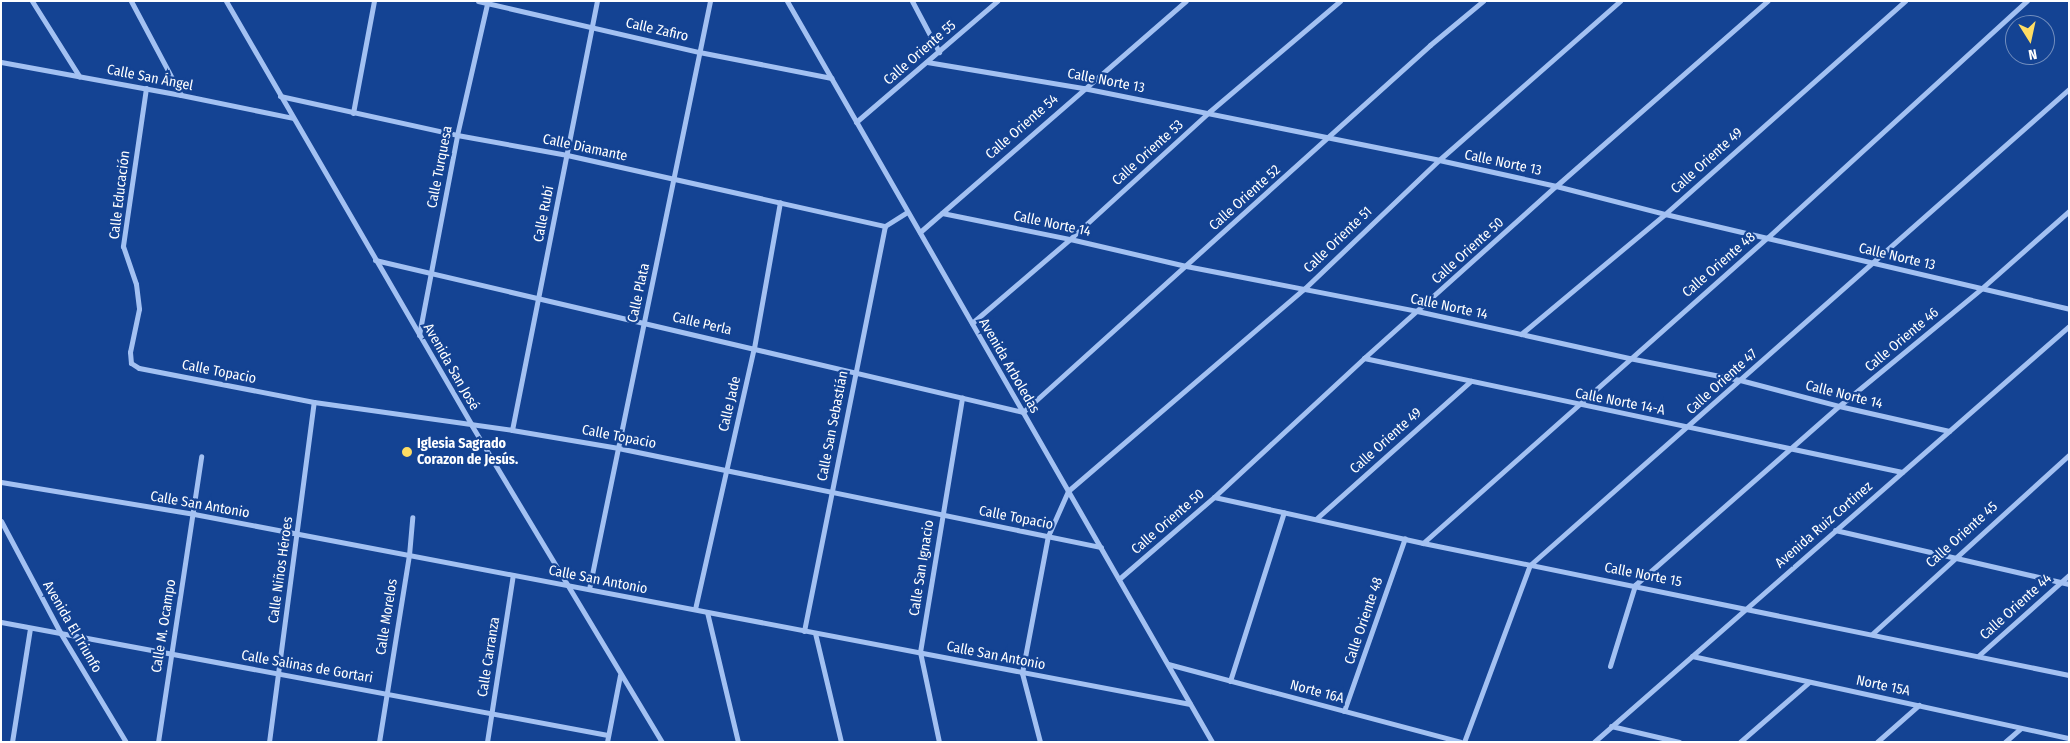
<!DOCTYPE html>
<html>
<head>
<meta charset="utf-8">
<style>
	body { margin:0 }
	#map { position:relative; width:2070px; height:743px; overflow:hidden; background:#144393; font-family:"Fira Sans Condensed",sans-serif }
	div>[style] { position:absolute }
	.minor>* { height:5px; margin:-2.5px; padding:0 2.5px; transform-origin:2.5px; border-radius:2.5px; background:#a3c1f2 }
	.dots>* { width:14px; height:14px; translate:-50% -50%; box-sizing:border-box; border:2px solid #144393; border-radius:50% }
	span { translate:-50% -50%; white-space:nowrap; text-align:center; line-height:1.15; -webkit-text-stroke:4.5px #144393; paint-order:stroke }
	.street-label { font-size:14px; color:#fff }
	.poi-label { font-size:14px; color:#fff; font-weight:700 }
	.left { translate:0 -50%; text-align:left }
	.frame { position:absolute; inset:0; border:2px solid #fff; pointer-events:none }
	.north { position:absolute; left:2005px; top:15px; width:50px; height:50px; box-sizing:border-box; background:#144393; border:1px solid #728ebe; border-radius:50%; rotate:170deg; font-size:14px; font-weight:700; line-height:20px; text-align:center; color:#fff }
	.north::after { content:''; display:block; margin:auto; width:18px; height:22px; background:#ffdd63; clip-path:polygon(50% 0,100% 100%,50% 72%,0 100%) }
</style>
</head>
<body>
<div id="map">
	<div class="minor">
		<i style="left:32px;top:1px;width:89px;rotate:57.9deg"></i>
		<i style="left:131px;top:1px;width:106px;rotate:62deg"></i>
		<i style="left:226px;top:1px;width:491px;rotate:59.9deg"></i>
		<i style="left:472px;top:426px;width:369px;rotate:59deg"></i>
		<i style="left:478px;top:1px;width:227px;rotate:13deg"></i>
		<i style="left:699px;top:52px;width:135px;rotate:11.1deg"></i>
		<i style="left:787px;top:1px;width:854px;rotate:60.16deg"></i>
		<i style="left:912px;top:1px;width:58px;rotate:62.1deg"></i>
		<i style="left:1px;top:62px;width:183px;rotate:10.4deg"></i>
		<i style="left:181px;top:95px;width:114px;rotate:11.6deg"></i>
		<i style="left:927px;top:62px;width:158px;rotate:9.5deg"></i>
		<i style="left:1083px;top:88px;width:363px;rotate:11.4deg"></i>
		<i style="left:1439px;top:160px;width:120px;rotate:12.5deg"></i>
		<i style="left:1556px;top:186px;width:113px;rotate:14.4deg"></i>
		<i style="left:1665px;top:214px;width:415px;rotate:13.2deg"></i>
		<i style="left:146px;top:88px;width:160px;rotate:98.3deg"></i>
		<i style="left:123px;top:246px;width:40px;rotate:71.1deg"></i>
		<i style="left:136px;top:284px;width:25px;rotate:83deg"></i>
		<i style="left:139px;top:309px;width:44px;rotate:101.8deg"></i>
		<i style="left:130px;top:352px;width:11px;rotate:85deg"></i>
		<i style="left:131px;top:363px;width:9px;rotate:32deg"></i>
		<i style="left:139px;top:368px;width:178px;rotate:11deg"></i>
		<i style="left:314px;top:402px;width:200px;rotate:8deg"></i>
		<i style="left:512px;top:430px;width:108px;rotate:9.6deg"></i>
		<i style="left:618px;top:448px;width:493px;rotate:11.6deg"></i>
		<i style="left:280px;top:96px;width:181px;rotate:12.4deg"></i>
		<i style="left:457px;top:135px;width:112px;rotate:10.3deg"></i>
		<i style="left:567px;top:155px;width:326px;rotate:12.6deg"></i>
		<i style="left:353px;top:113px;width:114px;rotate:-79.4deg"></i>
		<i style="left:856px;top:122px;width:186px;rotate:-40.6deg"></i>
		<i style="left:942px;top:213px;width:131px;rotate:11.5deg"></i>
		<i style="left:1070px;top:239px;width:119px;rotate:13.1deg"></i>
		<i style="left:1186px;top:266px;width:235px;rotate:11deg"></i>
		<i style="left:1417px;top:311px;width:217px;rotate:12.5deg"></i>
		<i style="left:1629px;top:358px;width:113px;rotate:11.2deg"></i>
		<i style="left:1740px;top:380px;width:102px;rotate:14.7deg"></i>
		<i style="left:1839px;top:406px;width:113px;rotate:12.8deg"></i>
		<i style="left:885px;top:226px;width:26px;rotate:-32deg"></i>
		<i style="left:920px;top:232px;width:352px;rotate:-41deg"></i>
		<i style="left:375px;top:260px;width:666px;rotate:13.2deg"></i>
		<i style="left:1023px;top:412px;width:548px;rotate:-42.04deg"></i>
		<i style="left:1430px;top:45px;width:69px;rotate:-39.7deg"></i>
		<i style="left:972px;top:323px;width:129px;rotate:-40.6deg"></i>
		<i style="left:1070px;top:239px;width:188px;rotate:-42.4deg"></i>
		<i style="left:1209px;top:112px;width:172px;rotate:-40.3deg"></i>
		<i style="left:1521px;top:334px;width:187px;rotate:-39.8deg"></i>
		<i style="left:1665px;top:214px;width:321px;rotate:-41.6deg"></i>
		<i style="left:419px;top:335px;width:204px;rotate:-79.2deg"></i>
		<i style="left:457px;top:135px;width:134px;rotate:-77.1deg"></i>
		<i style="left:1364px;top:358px;width:550px;rotate:11.96deg"></i>
		<i style="left:512px;top:430px;width:437px;rotate:-78.8deg"></i>
		<i style="left:1px;top:482px;width:196px;rotate:9.4deg"></i>
		<i style="left:194px;top:514px;width:1014px;rotate:10.8deg"></i>
		<i style="left:1214px;top:497px;width:214px;rotate:12.4deg"></i>
		<i style="left:1423px;top:543px;width:659px;rotate:11.55deg"></i>
		<i style="left:1317px;top:518px;width:206px;rotate:-41.7deg"></i>
		<i style="left:1px;top:521px;width:128px;rotate:62deg"></i>
		<i style="left:61px;top:634px;width:126px;rotate:59deg"></i>
		<i style="left:1835px;top:530px;width:240px;rotate:13deg"></i>
		<i style="left:1423px;top:543px;width:460px;rotate:-41.6deg"></i>
		<i style="left:1767px;top:238px;width:352px;rotate:-42.4deg"></i>
		<i style="left:1119px;top:579px;width:125px;rotate:-40.8deg"></i>
		<i style="left:1214px;top:497px;width:205px;rotate:-42.8deg"></i>
		<i style="left:1364px;top:358px;width:258px;rotate:-41.9deg"></i>
		<i style="left:1556px;top:186px;width:281px;rotate:-41.2deg"></i>
		<i style="left:589px;top:589px;width:600px;rotate:-78.37deg"></i>
		<i style="left:695px;top:609px;width:268px;rotate:-77.3deg"></i>
		<i style="left:754px;top:348px;width:148px;rotate:-79.9deg"></i>
		<i style="left:707px;top:612px;width:134px;rotate:76.6deg"></i>
		<i style="left:1px;top:622px;width:617px;rotate:10.55deg"></i>
		<i style="left:804px;top:631px;width:413px;rotate:-78.7deg"></i>
		<i style="left:815px;top:633px;width:112px;rotate:76.6deg"></i>
		<i style="left:1872px;top:634px;width:266px;rotate:-42.3deg"></i>
		<i style="left:1692px;top:656px;width:386px;rotate:12.3deg"></i>
		<i style="left:1978px;top:656px;width:122px;rotate:-41.7deg"></i>
		<i style="left:1168px;top:664px;width:303px;rotate:14.9deg"></i>
		<i style="left:1610px;top:666px;width:85px;rotate:-72.8deg"></i>
		<i style="left:1635px;top:585px;width:271px;rotate:-41.3deg"></i>
		<i style="left:1839px;top:406px;width:185px;rotate:-39.5deg"></i>
		<i style="left:1982px;top:288px;width:116px;rotate:-41.5deg"></i>
		<i style="left:1230px;top:681px;width:177px;rotate:-72.3deg"></i>
		<i style="left:1344px;top:711px;width:183px;rotate:-70.6deg"></i>
		<i style="left:1611px;top:726px;width:70px;rotate:13.2deg"></i>
		<i style="left:12px;top:742px;width:115px;rotate:-81deg"></i>
		<i style="left:158px;top:742px;width:289px;rotate:-81.4deg"></i>
		<i style="left:269px;top:742px;width:343px;rotate:-82.5deg"></i>
		<i style="left:379px;top:742px;width:189px;rotate:-80.9deg"></i>
		<i style="left:409px;top:555px;width:38px;rotate:-85deg"></i>
		<i style="left:487px;top:742px;width:169px;rotate:-81.2deg"></i>
		<i style="left:607px;top:742px;width:68px;rotate:-79deg"></i>
		<i style="left:939px;top:742px;width:92px;rotate:-101.9deg"></i>
		<i style="left:920px;top:652px;width:258px;rotate:-80.6deg"></i>
		<i style="left:1040px;top:742px;width:71px;rotate:-104.6deg"></i>
		<i style="left:1022px;top:673px;width:139px;rotate:-79.3deg"></i>
		<i style="left:1048px;top:536px;width:49px;rotate:-66deg"></i>
		<i style="left:1068px;top:491px;width:311px;rotate:-40.6deg"></i>
		<i style="left:1304px;top:289px;width:187px;rotate:-43.7deg"></i>
		<i style="left:1439px;top:160px;width:241px;rotate:-41.3deg"></i>
		<i style="left:1464px;top:742px;width:189px;rotate:-69.6deg"></i>
		<i style="left:1530px;top:565px;width:719px;rotate:-41.45deg"></i>
		<i style="left:1594px;top:742px;width:631px;rotate:-41.21deg"></i>
		<i style="left:1740px;top:742px;width:91px;rotate:-41deg"></i>
		<i style="left:1877px;top:742px;width:56px;rotate:-41.4deg"></i>
		<i style="left:2005px;top:742px;width:21px;rotate:-41deg"></i>
	</div>
	<div class="dots">
		<i style="left:407px;top:452px;background:#ffdd63"></i>
	</div>
	<div class="street-label">
		<span style="left:657px;top:30px;rotate:13deg">Calle Zafiro</span>
		<span style="left:920px;top:53px;rotate:-41deg">Calle Oriente 55</span>
		<span style="left:150px;top:78px;rotate:11deg">Calle San Ángel</span>
		<span style="left:1106px;top:81px;rotate:11deg">Calle Norte 13</span>
		<span style="left:1022px;top:127px;rotate:-41deg">Calle Oriente 54</span>
		<span style="left:585px;top:148px;rotate:12deg">Calle Diamante</span>
		<span style="left:1148px;top:153px;rotate:-42deg">Calle Oriente 53</span>
		<span style="left:1707px;top:161px;rotate:-42deg">Calle Oriente 49</span>
		<span style="left:1503px;top:163px;rotate:12deg">Calle Norte 13</span>
		<span style="left:440px;top:167px;rotate:-79deg">Calle Turquesa</span>
		<span style="left:120px;top:195px;rotate:-83deg">Calle Educación</span>
		<span style="left:1245px;top:198px;rotate:-42deg">Calle Oriente 52</span>
		<span style="left:544px;top:214px;rotate:-79deg">Calle Rubí</span>
		<span style="left:1052px;top:224px;rotate:12deg">Calle Norte 14</span>
		<span style="left:1338px;top:240px;rotate:-44deg">Calle Oriente 51</span>
		<span style="left:1468px;top:251px;rotate:-42deg">Calle Oriente 50</span>
		<span style="left:1897px;top:257px;rotate:13deg">Calle Norte 13</span>
		<span style="left:1719px;top:265px;rotate:-41deg">Calle Oriente 48</span>
		<span style="left:639px;top:293px;rotate:-78deg">Calle Plata</span>
		<span style="left:1449px;top:307px;rotate:12deg">Calle Norte 14</span>
		<span style="left:702px;top:324px;rotate:13deg">Calle Perla</span>
		<span style="left:1902px;top:340px;rotate:-40deg">Calle Oriente 46</span>
		<span style="left:1009px;top:366px;rotate:60deg">Avenida Arboledas</span>
		<span style="left:451px;top:367px;rotate:60deg">Avenida San José</span>
		<span style="left:219px;top:372px;rotate:11deg">Calle Topacio</span>
		<span style="left:1722px;top:382px;rotate:-42deg">Calle Oriente 47</span>
		<span style="left:1844px;top:395px;rotate:14deg">Calle Norte 14</span>
		<span style="left:1620px;top:402px;rotate:11deg">Calle Norte 14-A</span>
		<span style="left:730px;top:404px;rotate:-77deg">Calle Jade</span>
		<span style="left:833px;top:426px;rotate:-79deg">Calle San Sebastián</span>
		<span style="left:619px;top:437px;rotate:11deg">Calle Topacio</span>
		<span style="left:1386px;top:441px;rotate:-42deg">Calle Oriente 49</span>
		<span style="left:200px;top:505px;rotate:10deg">Calle San Antonio</span>
		<span style="left:1016px;top:518px;rotate:11deg">Calle Topacio</span>
		<span style="left:1168px;top:522px;rotate:-41deg">Calle Oriente 50</span>
		<span style="left:1824px;top:525px;rotate:-41deg">Avenida Ruiz Cortinez</span>
		<span style="left:1962px;top:535px;rotate:-42deg">Calle Oriente 45</span>
		<span style="left:922px;top:568px;rotate:-81deg">Calle San Ignacio</span>
		<span style="left:281px;top:570px;rotate:-82deg">Calle Niños Héroes</span>
		<span style="left:1643px;top:575px;rotate:11deg">Calle Norte 15</span>
		<span style="left:598px;top:580px;rotate:11deg">Calle San Antonio</span>
		<span style="left:2016px;top:607px;rotate:-42deg">Calle Oriente 44</span>
		<span style="left:387px;top:617px;rotate:-81deg">Calle Morelos</span>
		<span style="left:1364px;top:621px;rotate:-71deg">Calle Oriente 48</span>
		<span style="left:164px;top:626px;rotate:-81deg">Calle M. Ocampo</span>
		<span style="left:72px;top:627px;rotate:60deg">Avenida El Triunfo</span>
		<span style="left:996px;top:656px;rotate:11deg">Calle San Antonio</span>
		<span style="left:489px;top:657px;rotate:-81deg">Calle Carranza</span>
		<span style="left:307px;top:667px;rotate:10deg">Calle Salinas de Gortari</span>
		<span style="left:1883px;top:686px;rotate:12deg">Norte 15A</span>
		<span style="left:1317px;top:692px;rotate:15deg">Norte 16A</span>
	</div>
	<div class="poi-label">
		<span class="left" style="left:417px;top:452px">Iglesia Sagrado<br>Corazon de Jesús.</span>
	</div>
	<div class="frame"></div>
	<div class="north">N</div>
</div>
</body>
</html>
